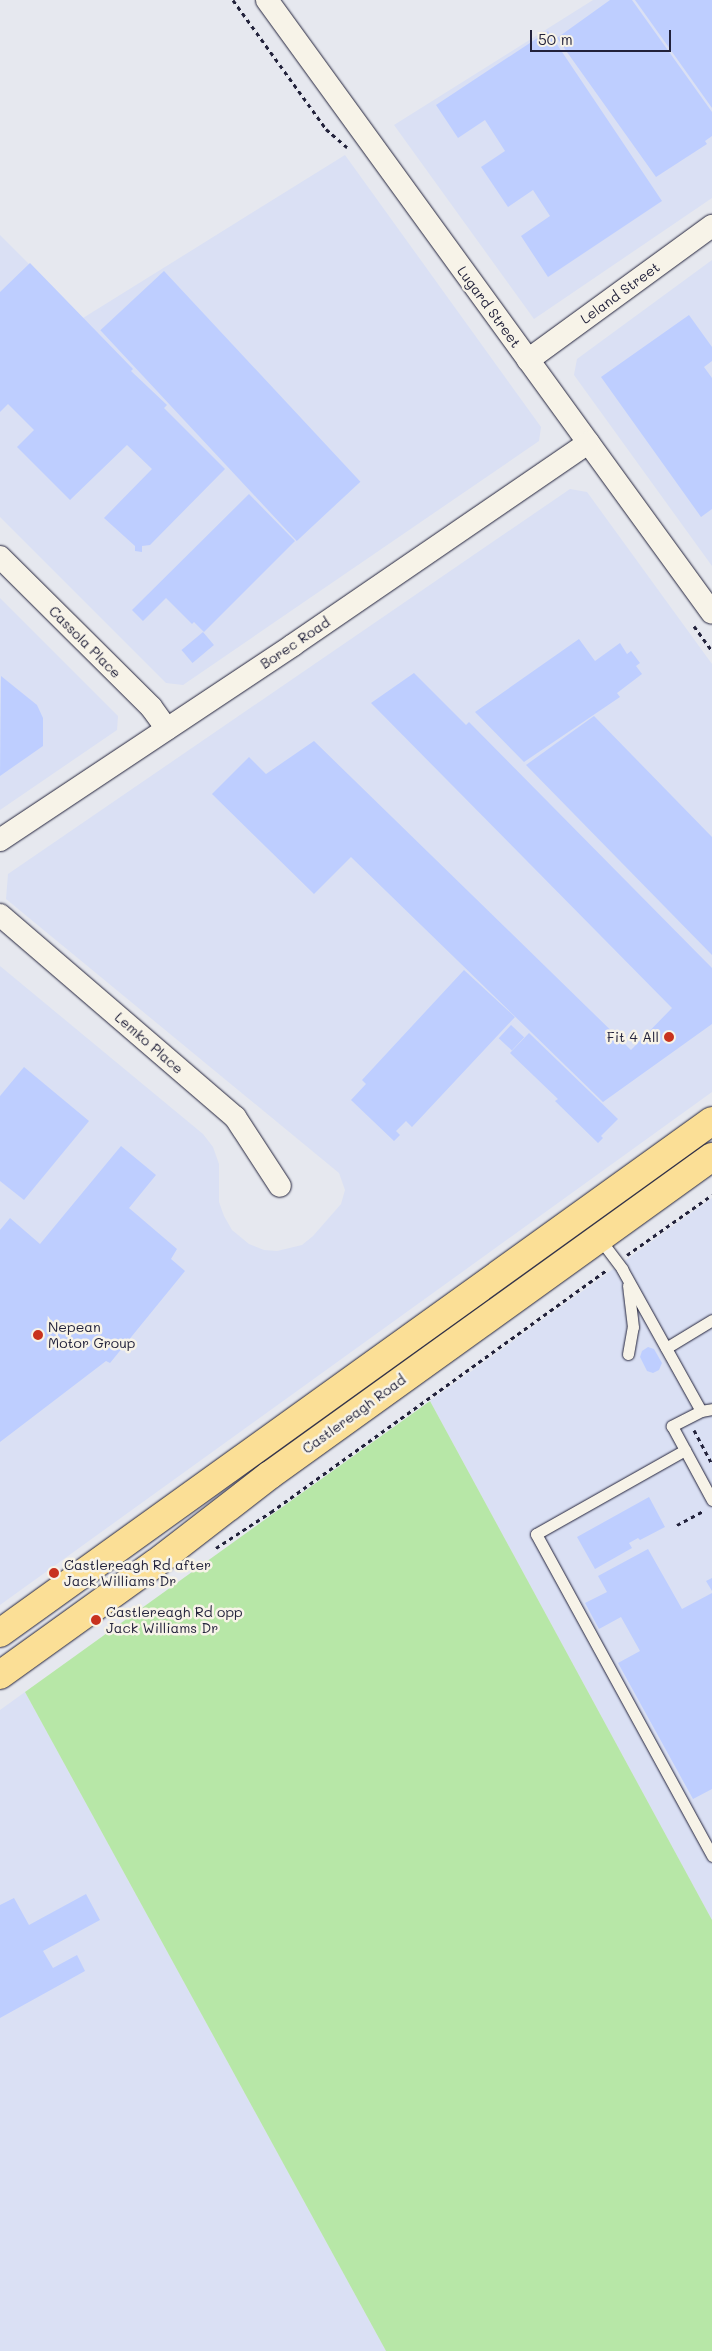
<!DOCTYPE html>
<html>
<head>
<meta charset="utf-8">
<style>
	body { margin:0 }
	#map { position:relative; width:712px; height:2351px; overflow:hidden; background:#e6e8ef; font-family:Mali,sans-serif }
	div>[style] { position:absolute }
	.built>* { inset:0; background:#dae0f4 }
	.green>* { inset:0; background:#b7e7a7 }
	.building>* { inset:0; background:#beceff; transform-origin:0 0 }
	.path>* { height:3px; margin-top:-1.5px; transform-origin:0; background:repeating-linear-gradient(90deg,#22223b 0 4px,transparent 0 8px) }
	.roads { filter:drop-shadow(0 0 1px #22223b) drop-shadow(0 0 1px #22223b) }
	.lane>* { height:11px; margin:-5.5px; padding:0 5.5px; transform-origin:5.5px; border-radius:5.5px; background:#f7f3e8 }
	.street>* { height:22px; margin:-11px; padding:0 11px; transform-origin:11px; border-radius:11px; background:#f7f3e8 }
	.primary>* { height:28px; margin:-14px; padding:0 14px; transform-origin:14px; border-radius:14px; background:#fbdf96 }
	.dots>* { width:14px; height:14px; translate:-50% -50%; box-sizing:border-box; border:2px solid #f7f3e8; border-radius:50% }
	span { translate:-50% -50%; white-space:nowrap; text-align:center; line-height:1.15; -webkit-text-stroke:5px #f7f3e8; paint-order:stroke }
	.street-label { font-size:14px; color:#22223b }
	.poi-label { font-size:14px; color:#22223b }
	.right { translate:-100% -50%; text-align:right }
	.left { translate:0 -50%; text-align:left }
	.scale { position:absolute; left:530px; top:30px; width:141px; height:22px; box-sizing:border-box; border:2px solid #22223b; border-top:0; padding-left:6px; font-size:15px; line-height:18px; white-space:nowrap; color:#22223b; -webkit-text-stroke:4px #f7f3e8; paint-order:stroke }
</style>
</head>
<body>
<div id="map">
	<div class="built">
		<i style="clip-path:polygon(593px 0,712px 0,712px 198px,534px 319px,394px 125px)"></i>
		<i style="clip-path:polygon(345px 155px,541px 427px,539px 441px,183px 685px,166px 683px,0 517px,0 235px,83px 318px)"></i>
		<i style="clip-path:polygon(712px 260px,712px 566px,574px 375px,577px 359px)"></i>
		<i style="clip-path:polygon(570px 489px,587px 492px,712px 664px,712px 1092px,0 1605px,0 966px,203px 1134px,213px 1147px,219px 1164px,219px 1202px,224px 1216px,232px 1230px,249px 1244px,264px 1250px,277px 1251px,302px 1245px,313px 1236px,341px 1204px,345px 1190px,339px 1173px,6px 899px,8px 874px)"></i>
		<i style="clip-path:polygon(0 598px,118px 716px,117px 730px,0 810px)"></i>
		<i style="clip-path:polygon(712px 1198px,712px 1920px,430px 1401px)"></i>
		<i style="clip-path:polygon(25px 1692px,386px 2351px,0 2351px,0 1710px)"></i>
	</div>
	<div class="green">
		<i style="clip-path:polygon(430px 1401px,712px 1920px,712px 2351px,386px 2351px,25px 1692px)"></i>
	</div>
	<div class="building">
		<i style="clip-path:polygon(610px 0,632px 0,712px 112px,712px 136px,705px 141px,707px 144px,656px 177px,557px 38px)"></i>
		<i style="clip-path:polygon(635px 0,712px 0,712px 108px)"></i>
		<i style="clip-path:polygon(548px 31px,662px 201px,548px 277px,521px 236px,550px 216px,533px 190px,508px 207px,481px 167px,505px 151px,485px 120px,458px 138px,436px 105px)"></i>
		<i style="clip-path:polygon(30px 263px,133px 369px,131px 371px,167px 405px,164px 408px,225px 469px,150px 545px,142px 546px,142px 552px,135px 551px,135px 546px,104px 518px,152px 469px,127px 445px,70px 500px,17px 447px,34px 430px,8px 404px,0 412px,0 292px)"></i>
		<i style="left:164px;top:271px;width:288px;height:87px;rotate:47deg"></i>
		<i style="clip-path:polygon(689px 315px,712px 347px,712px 361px,704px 367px,712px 378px,712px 509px,701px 517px,601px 377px)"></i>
		<i style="clip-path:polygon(249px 494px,295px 541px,204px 632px,194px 622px,192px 624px,166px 598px,143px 621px,132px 610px)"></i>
		<i style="left:203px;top:632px;width:17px;height:28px;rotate:50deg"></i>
		<i style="clip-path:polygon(579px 639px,595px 661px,620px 643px,627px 654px,631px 651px,640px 663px,636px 666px,642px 674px,617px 693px,620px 697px,524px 762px,475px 712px)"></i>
		<i style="clip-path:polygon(414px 673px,466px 725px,469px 722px,712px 968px,712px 1024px,603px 1102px,351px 857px,314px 894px,212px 794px,249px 757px,266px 774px,314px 741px,631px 1050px,672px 1008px,371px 703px)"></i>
		<i style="clip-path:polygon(1px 676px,37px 705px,43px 718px,43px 746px,0 776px)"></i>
		<i style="clip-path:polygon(594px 716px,712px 837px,712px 955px,526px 765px)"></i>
		<i style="clip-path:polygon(464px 970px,515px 1017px,412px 1127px,406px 1121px,396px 1131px,400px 1135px,394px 1141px,351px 1100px,366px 1084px,362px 1080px)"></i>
		<i style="left:511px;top:1025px;width:18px;height:18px;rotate:43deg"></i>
		<i style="clip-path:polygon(529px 1033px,618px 1119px,601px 1136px,603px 1138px,598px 1143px,555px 1101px,558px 1099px,510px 1053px)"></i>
		<i style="clip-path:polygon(24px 1067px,89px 1121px,24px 1200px,0 1181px,0 1096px)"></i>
		<i style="clip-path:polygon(121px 1146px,156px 1175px,129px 1208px,177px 1249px,171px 1259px,185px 1271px,110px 1363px,106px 1361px,0 1442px,0 1230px,10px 1218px,40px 1244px)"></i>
		<i style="clip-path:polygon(648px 1347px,654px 1349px,662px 1363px,659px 1370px,653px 1373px,647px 1371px,640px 1357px,642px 1351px)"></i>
		<i style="clip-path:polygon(649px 1497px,665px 1527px,640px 1540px,638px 1538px,629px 1543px,632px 1548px,595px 1569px,577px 1537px)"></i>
		<i style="clip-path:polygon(648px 1549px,682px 1609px,712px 1593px,712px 1789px,693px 1799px,618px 1663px,640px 1651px,621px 1617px,599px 1629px,585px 1603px,607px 1592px,598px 1576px)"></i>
		<i style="clip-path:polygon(712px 1578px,712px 1591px,706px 1581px)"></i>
		<i style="clip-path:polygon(86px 1894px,100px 1920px,43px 1951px,53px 1968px,77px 1955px,85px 1971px,0 2018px,0 1905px,14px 1898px,29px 1925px)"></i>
	</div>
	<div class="path">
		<i style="left:233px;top:0;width:159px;rotate:54.2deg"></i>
		<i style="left:326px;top:129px;width:28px;rotate:41deg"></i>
		<i style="left:694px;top:626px;width:31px;rotate:54deg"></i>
		<i style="left:627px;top:1255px;width:104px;rotate:-35.2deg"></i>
		<i style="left:694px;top:1430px;width:38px;rotate:62deg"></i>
		<i style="left:677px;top:1525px;width:30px;rotate:-28deg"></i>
		<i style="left:216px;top:1548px;width:66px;rotate:-33.2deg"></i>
		<i style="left:271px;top:1512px;width:413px;rotate:-35.8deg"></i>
	</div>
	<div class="roads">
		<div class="lane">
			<i style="left:599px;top:1238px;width:39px;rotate:53deg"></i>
			<i style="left:622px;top:1269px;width:162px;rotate:60.9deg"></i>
			<i style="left:701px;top:1411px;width:11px;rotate:-10deg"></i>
			<i style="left:666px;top:1348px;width:54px;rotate:-31.3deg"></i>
			<i style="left:628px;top:1354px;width:27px;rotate:-80deg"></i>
			<i style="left:633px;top:1327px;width:42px;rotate:-96.8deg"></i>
			<i style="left:701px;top:1411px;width:33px;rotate:153deg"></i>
			<i style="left:672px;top:1426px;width:84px;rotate:61.6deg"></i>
			<i style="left:685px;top:1450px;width:171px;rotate:150.6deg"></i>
			<i style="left:536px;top:1534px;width:367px;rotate:61.3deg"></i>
		</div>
		<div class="street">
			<i style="left:267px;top:0;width:757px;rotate:54.02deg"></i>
			<i style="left:528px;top:360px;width:228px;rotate:-36.1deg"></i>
			<i style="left:0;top:557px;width:213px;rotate:44.8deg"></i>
			<i style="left:151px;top:707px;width:27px;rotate:54deg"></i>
			<i style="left:0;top:840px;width:352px;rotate:-33.6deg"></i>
			<i style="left:293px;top:645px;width:358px;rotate:-34.4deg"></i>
			<i style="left:0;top:915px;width:310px;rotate:40.7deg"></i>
			<i style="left:235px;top:1117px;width:82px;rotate:56.9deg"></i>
		</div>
		<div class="primary">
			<i style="left:0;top:1633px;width:877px;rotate:-35.72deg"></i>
			<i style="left:0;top:1675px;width:192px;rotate:-35.7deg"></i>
			<i style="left:156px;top:1563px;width:144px;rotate:-37.7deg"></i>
			<i style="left:270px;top:1475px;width:545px;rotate:-35.73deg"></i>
		</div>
	</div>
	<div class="dots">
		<i style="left:669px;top:1037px;background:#c8321e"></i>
		<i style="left:38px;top:1335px;background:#c8321e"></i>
		<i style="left:54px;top:1573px;background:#c8321e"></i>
		<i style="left:96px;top:1620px;background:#c8321e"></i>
	</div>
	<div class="street-label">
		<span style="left:620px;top:293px;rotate:-36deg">Leland Street</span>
		<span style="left:489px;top:307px;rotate:54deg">Lugard Street</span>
		<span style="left:85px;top:642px;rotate:45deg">Cassola Place</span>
		<span style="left:295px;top:643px;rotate:-34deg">Borec Road</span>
		<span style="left:149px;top:1043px;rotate:41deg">Lemko Place</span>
		<span style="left:354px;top:1414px;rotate:-36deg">Castlereagh Road</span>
	</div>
	<div class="poi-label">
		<span class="right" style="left:659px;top:1037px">Fit 4 All</span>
		<span class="left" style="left:48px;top:1335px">Nepean<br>Motor Group</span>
		<span class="left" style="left:64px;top:1573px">Castlereagh Rd after<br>Jack Williams Dr</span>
		<span class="left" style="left:106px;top:1620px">Castlereagh Rd opp<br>Jack Williams Dr</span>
	</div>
	<div class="scale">50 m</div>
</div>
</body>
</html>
